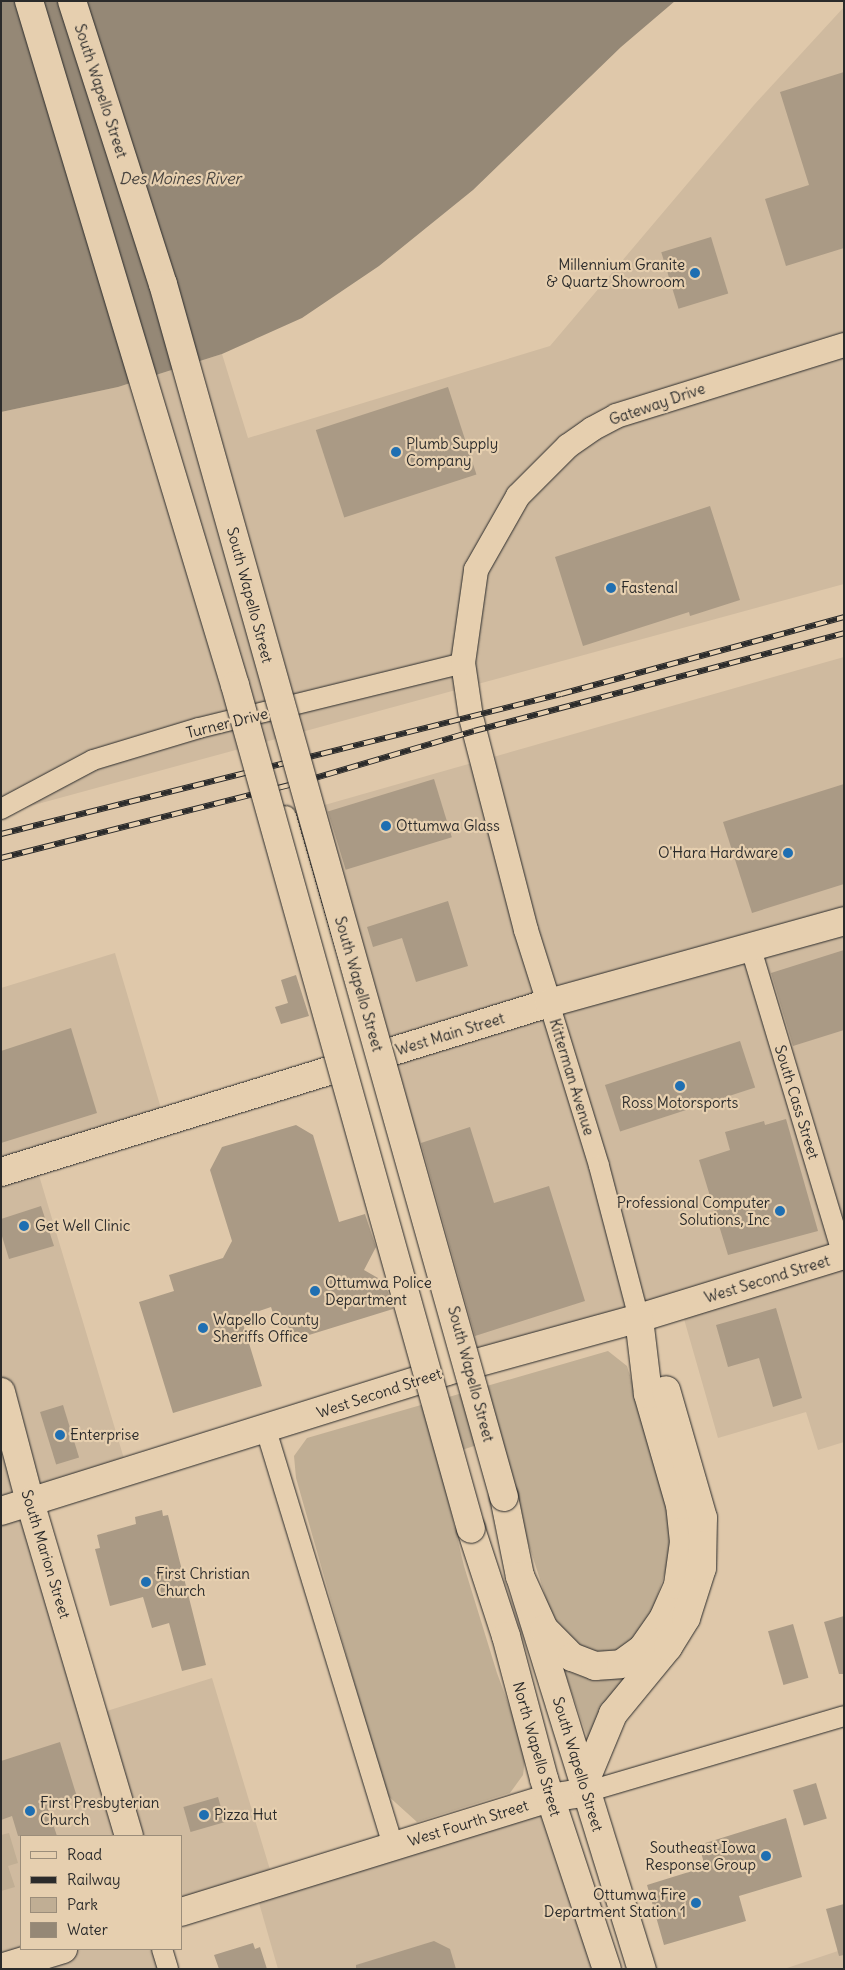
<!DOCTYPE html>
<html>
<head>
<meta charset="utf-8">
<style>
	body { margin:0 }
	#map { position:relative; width:845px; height:1970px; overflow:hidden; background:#dfc8aa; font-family:Delius,sans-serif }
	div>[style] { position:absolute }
	.built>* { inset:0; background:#cfba9f }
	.green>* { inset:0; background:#c0ae94 }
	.water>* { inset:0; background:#958876 }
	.building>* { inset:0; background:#aa9a85; transform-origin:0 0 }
	.roads { filter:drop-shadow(0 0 1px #2b2b2b) drop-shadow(0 0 1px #2b2b2b) }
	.minor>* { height:20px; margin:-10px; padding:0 10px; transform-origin:10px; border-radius:10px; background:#e6cfaf }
	.tertiary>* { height:24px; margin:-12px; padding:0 12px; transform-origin:12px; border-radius:12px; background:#e6cfaf }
	.secondary>* { height:28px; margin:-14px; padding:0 14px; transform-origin:14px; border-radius:14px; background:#e6cfaf }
	.trunk>* { height:28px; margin:-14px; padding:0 14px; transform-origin:14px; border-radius:14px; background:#e6cfaf }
	.rail>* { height:5.5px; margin-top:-2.75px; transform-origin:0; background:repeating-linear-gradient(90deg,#e6cfaf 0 11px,#2b2b2b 0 22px); box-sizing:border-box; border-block:1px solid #2b2b2b }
	.bridges { filter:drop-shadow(0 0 1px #2b2b2b) drop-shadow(0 0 1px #2b2b2b) }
	.trunk-bridge>* { height:28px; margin:-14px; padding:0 14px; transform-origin:14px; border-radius:14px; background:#e6cfaf }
	.dots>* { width:14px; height:14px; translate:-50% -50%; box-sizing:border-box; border:2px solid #e6cfaf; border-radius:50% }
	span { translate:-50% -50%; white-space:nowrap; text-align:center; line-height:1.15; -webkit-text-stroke:4.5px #e6cfaf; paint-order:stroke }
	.street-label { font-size:15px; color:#2b2b2b }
	.poi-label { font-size:15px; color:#2b2b2b }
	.right { translate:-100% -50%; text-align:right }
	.left { translate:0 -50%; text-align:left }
	.water-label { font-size:16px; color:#46423e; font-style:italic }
	.frame { position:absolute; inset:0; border:2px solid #2b2b2b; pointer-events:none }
	.legend { position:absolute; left:20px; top:1835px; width:162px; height:115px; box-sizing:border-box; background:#e6cfaf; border:1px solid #9b8d7a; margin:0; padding:6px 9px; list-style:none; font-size:15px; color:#2b2b2b }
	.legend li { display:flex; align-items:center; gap:10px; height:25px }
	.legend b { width:25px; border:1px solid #9b8d7a }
</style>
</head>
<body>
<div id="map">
	<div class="built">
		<i style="clip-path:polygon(844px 7px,844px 584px,1px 814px,1px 412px,118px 387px,222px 354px,248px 438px,550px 346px,754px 105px)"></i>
		<i style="clip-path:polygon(844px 657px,844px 1442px,818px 1450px,806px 1412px,718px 1438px,680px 1305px,447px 1371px,286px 816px)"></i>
		<i style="clip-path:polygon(115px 953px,165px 1122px,35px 1162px,128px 1472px,30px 1503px,94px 1715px,212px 1678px,274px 1883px,550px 1798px,607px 1969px,278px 1969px,255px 1889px,181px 1912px,181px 1836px,21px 1836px,21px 1949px,162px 1949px,168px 1969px,1px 1969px,1px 988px)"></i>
		<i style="clip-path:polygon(844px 1949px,844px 1969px,784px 1969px)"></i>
	</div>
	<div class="green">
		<i style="clip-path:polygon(608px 1351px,627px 1366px,668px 1497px,671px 1554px,654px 1606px,636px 1635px,621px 1649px,603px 1653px,588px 1651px,564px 1636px,552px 1617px,495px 1439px,438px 1458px,464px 1566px,497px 1673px,522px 1741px,525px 1760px,523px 1775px,510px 1793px,417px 1822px,386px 1794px,296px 1478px,294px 1456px,307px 1438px)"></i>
		<i style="clip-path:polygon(564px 1670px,595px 1681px,611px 1679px,630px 1671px,590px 1745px)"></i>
		<i style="clip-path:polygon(9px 1833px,18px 1863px,8px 1866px,15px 1887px,1px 1891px,1px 1835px)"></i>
	</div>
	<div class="water">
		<i style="clip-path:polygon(1px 1px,675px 1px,621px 47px,473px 190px,379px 266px,302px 318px,222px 354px,118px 387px,1px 412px)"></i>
	</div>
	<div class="building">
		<i style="clip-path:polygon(844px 72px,844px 248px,786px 266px,765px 199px,809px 185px,780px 92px)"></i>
		<i style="left:711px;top:237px;width:59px;height:52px;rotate:73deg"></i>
		<i style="left:448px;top:387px;width:92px;height:139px;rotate:72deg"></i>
		<i style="clip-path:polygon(710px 506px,740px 600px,690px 616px,689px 612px,583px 646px,555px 557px)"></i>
		<i style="left:434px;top:779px;width:61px;height:111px;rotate:73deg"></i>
		<i style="clip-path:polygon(844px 784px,844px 884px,752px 913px,723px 822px)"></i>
		<i style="clip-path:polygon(448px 901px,468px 966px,416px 982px,402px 938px,373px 947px,367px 927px)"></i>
		<i style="clip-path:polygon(844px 950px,844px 1030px,793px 1046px,771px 973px)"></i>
		<i style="clip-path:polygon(296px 975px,309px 1016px,281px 1024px,275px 1007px,288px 1003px,281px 980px)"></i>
		<i style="clip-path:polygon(71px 1028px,97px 1113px,1px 1143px,1px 1051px)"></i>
		<i style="left:740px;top:1041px;width:49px;height:142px;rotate:72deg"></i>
		<i style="clip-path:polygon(786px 1119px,818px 1231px,728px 1255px,699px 1160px,730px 1150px,725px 1132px,764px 1121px,765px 1125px)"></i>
		<i style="clip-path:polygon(296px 1125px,313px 1135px,339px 1222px,365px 1214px,376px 1247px,364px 1270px,385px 1282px,393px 1309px,296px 1339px,293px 1330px,290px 1331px,286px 1321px,281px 1323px,279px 1314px,274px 1316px,271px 1307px,241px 1317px,262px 1386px,173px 1413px,139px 1302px,174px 1291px,169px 1275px,223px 1258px,232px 1241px,210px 1170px,222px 1147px)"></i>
		<i style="clip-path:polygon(470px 1127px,494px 1203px,549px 1186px,585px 1301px,475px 1336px,421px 1143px)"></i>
		<i style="clip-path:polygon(41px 1206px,54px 1246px,9px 1259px,1px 1233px,1px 1219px)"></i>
		<i style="clip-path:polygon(776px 1308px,802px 1398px,773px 1407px,759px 1358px,728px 1367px,716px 1325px)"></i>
		<i style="left:63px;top:1405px;width:55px;height:24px;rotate:73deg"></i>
		<i style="clip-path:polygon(162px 1510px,163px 1516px,168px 1515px,206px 1665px,182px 1671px,169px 1623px,152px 1628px,143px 1597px,110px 1606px,95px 1549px,100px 1548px,97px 1535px,136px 1524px,135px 1517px)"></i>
		<i style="clip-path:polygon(844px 1616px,844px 1674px,839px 1674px,824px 1622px)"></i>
		<i style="left:793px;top:1624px;width:56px;height:26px;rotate:74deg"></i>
		<i style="clip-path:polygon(60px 1742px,77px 1797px,47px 1806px,57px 1836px,18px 1836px,12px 1816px,1px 1820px,1px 1761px)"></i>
		<i style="left:816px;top:1783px;width:37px;height:24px;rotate:73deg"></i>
		<i style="left:218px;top:1797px;width:26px;height:36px;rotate:74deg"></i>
		<i style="clip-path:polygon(786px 1818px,802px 1877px,739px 1896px,746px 1921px,664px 1945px,647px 1885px,705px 1867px,699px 1845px)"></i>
		<i style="clip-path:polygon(844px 1904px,844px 1955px,839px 1956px,826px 1909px)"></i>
		<i style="clip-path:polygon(434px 1941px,450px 1949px,456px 1969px,356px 1969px,356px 1965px)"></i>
		<i style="clip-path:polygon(253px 1943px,255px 1949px,260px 1947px,267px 1969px,219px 1969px,214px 1955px)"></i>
	</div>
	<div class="roads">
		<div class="minor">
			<i style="left:1px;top:809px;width:104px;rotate:-28deg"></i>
			<i style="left:93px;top:760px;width:111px;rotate:-16.8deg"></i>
			<i style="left:199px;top:728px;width:272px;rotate:-13.8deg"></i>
			<i style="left:286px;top:816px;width:578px;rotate:73.82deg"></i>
			<i style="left:751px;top:949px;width:324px;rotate:73.3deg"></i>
			<i style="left:549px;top:1003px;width:170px;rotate:72.9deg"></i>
			<i style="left:599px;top:1166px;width:157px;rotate:75.3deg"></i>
			<i style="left:266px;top:1430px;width:435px;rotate:73deg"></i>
			<i style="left:586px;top:1792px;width:269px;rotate:-16.4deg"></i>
			<i style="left:162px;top:1949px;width:21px;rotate:73deg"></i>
		</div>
		<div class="tertiary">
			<i style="left:549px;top:1003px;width:77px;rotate:-107.5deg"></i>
			<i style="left:526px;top:930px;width:220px;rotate:-104.5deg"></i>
			<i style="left:471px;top:717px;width:55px;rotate:-98.4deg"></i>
			<i style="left:463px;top:663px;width:94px;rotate:-82deg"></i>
			<i style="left:476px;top:570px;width:85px;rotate:-60.4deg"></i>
			<i style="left:518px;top:496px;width:71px;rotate:-45deg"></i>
			<i style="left:568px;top:446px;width:29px;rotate:-35deg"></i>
			<i style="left:592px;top:429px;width:27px;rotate:-28deg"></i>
			<i style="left:616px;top:416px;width:239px;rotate:-17.3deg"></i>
		</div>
		<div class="secondary">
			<i style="left:1px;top:1172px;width:573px;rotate:-17.14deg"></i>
			<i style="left:549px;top:1003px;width:306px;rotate:-15.5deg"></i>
			<i style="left:1px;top:1392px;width:114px;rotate:75.2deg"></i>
			<i style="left:30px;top:1502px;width:348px;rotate:73.5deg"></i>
			<i style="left:1px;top:1511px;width:467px;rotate:-17.4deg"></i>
			<i style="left:447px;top:1371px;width:199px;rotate:-15.4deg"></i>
			<i style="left:639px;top:1318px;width:214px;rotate:-17.1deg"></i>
			<i style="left:181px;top:1912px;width:386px;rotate:-17.2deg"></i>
			<i style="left:550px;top:1798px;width:36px;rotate:-9deg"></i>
			<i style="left:1px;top:1968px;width:65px;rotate:-17deg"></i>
		</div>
		<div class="trunk">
			<i style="left:504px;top:1497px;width:81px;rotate:78.6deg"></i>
			<i style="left:520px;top:1576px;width:412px;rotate:72.8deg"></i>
			<i style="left:471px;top:1529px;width:113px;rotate:71.9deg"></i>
			<i style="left:506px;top:1636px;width:148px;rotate:75.1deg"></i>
			<i style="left:544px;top:1779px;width:200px;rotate:71.7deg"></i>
			<i style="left:520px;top:1576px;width:58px;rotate:65.6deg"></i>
			<i style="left:544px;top:1629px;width:40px;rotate:45deg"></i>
			<i style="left:572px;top:1657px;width:25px;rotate:21deg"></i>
			<i style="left:595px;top:1666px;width:26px;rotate:-4deg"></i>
			<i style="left:621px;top:1664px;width:26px;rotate:-36deg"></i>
			<i style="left:642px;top:1649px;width:39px;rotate:-55deg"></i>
			<i style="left:664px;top:1617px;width:35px;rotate:-66deg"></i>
			<i style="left:678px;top:1585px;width:43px;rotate:-82.1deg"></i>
			<i style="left:684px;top:1542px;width:37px;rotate:-96deg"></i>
			<i style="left:680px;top:1505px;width:116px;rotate:-106.1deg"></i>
			<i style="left:648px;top:1394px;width:77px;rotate:-96.8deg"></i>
			<i style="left:584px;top:1784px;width:76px;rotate:-67.5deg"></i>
			<i style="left:613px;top:1714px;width:87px;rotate:-50.6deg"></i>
			<i style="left:668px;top:1647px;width:34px;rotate:-58deg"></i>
			<i style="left:686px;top:1618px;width:52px;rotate:-72.3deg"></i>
			<i style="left:702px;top:1568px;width:50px;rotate:-88.9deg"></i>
			<i style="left:703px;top:1518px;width:133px;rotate:-106.1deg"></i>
		</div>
	</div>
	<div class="rail">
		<i style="left:1px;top:834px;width:577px;rotate:-14.04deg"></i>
		<i style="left:561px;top:694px;width:293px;rotate:-15.2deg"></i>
		<i style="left:1px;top:858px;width:314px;rotate:-14.2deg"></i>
		<i style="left:305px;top:781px;width:176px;rotate:-16.5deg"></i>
		<i style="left:474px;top:731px;width:383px;rotate:-14.8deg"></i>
	</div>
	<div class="bridges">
		<div class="trunk-bridge">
			<i style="left:29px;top:1px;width:714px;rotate:73.24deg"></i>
			<i style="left:235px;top:685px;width:876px;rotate:74.38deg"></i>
			<i style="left:72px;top:1px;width:297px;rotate:72.2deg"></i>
			<i style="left:163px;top:284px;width:1260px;rotate:74.3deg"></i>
		</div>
	</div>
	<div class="dots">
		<i style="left:695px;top:273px;background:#1f6fb2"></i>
		<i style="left:396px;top:452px;background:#1f6fb2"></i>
		<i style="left:611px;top:588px;background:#1f6fb2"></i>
		<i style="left:386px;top:826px;background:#1f6fb2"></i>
		<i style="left:788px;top:853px;background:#1f6fb2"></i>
		<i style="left:680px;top:1086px;background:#1f6fb2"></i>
		<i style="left:780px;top:1211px;background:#1f6fb2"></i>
		<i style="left:24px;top:1226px;background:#1f6fb2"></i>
		<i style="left:315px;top:1291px;background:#1f6fb2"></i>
		<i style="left:203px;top:1328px;background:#1f6fb2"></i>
		<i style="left:60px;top:1435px;background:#1f6fb2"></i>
		<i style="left:146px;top:1582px;background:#1f6fb2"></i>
		<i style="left:30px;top:1811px;background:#1f6fb2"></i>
		<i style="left:204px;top:1815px;background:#1f6fb2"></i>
		<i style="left:766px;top:1856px;background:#1f6fb2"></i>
		<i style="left:696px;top:1903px;background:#1f6fb2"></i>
	</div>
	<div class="street-label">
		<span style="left:101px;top:91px;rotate:72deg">South Wapello Street</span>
		<span style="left:657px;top:404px;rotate:-19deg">Gateway Drive</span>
		<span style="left:250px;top:595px;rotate:75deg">South Wapello Street</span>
		<span style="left:227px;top:723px;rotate:-14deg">Turner Drive</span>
		<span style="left:359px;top:984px;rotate:74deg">South Wapello Street</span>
		<span style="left:450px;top:1034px;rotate:-17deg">West Main Street</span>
		<span style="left:572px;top:1077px;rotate:73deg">Kitterman Avenue</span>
		<span style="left:797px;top:1102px;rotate:73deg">South Cass Street</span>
		<span style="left:767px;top:1279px;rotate:-17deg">West Second Street</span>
		<span style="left:471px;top:1374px;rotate:75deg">South Wapello Street</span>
		<span style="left:379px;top:1393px;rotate:-18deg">West Second Street</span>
		<span style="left:46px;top:1554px;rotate:73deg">South Marion Street</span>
		<span style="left:537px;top:1749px;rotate:74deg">North Wapello Street</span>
		<span style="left:578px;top:1764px;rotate:73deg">South Wapello Street</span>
		<span style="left:468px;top:1823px;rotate:-17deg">West Fourth Street</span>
	</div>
	<div class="poi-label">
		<span class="right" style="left:685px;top:273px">Millennium Granite<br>&amp; Quartz Showroom</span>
		<span class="left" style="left:406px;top:452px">Plumb Supply<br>Company</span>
		<span class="left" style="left:621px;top:588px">Fastenal</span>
		<span class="left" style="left:396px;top:826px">Ottumwa Glass</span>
		<span class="right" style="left:778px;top:853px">O'Hara Hardware</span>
		<span style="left:680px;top:1103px">Ross Motorsports</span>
		<span class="right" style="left:770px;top:1211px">Professional Computer<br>Solutions, Inc</span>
		<span class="left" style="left:35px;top:1226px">Get Well Clinic</span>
		<span class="left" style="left:325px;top:1291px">Ottumwa Police<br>Department</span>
		<span class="left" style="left:213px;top:1328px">Wapello County<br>Sheriffs Office</span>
		<span class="left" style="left:70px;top:1435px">Enterprise</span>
		<span class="left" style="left:156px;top:1582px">First Christian<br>Church</span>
		<span class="left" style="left:40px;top:1811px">First Presbyterian<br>Church</span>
		<span class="left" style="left:214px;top:1815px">Pizza Hut</span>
		<span class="right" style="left:756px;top:1856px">Southeast Iowa<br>Response Group</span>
		<span class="right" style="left:686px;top:1903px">Ottumwa Fire<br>Department Station 1</span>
	</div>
	<div class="water-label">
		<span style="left:180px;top:178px">Des Moines River</span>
	</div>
	<div class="frame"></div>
	<ul class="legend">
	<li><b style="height:6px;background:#e6cfaf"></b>Road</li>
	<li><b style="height:6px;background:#2b2b2b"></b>Railway</li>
	<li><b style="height:14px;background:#c0ae94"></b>Park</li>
	<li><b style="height:14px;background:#958876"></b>Water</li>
	</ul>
</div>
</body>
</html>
